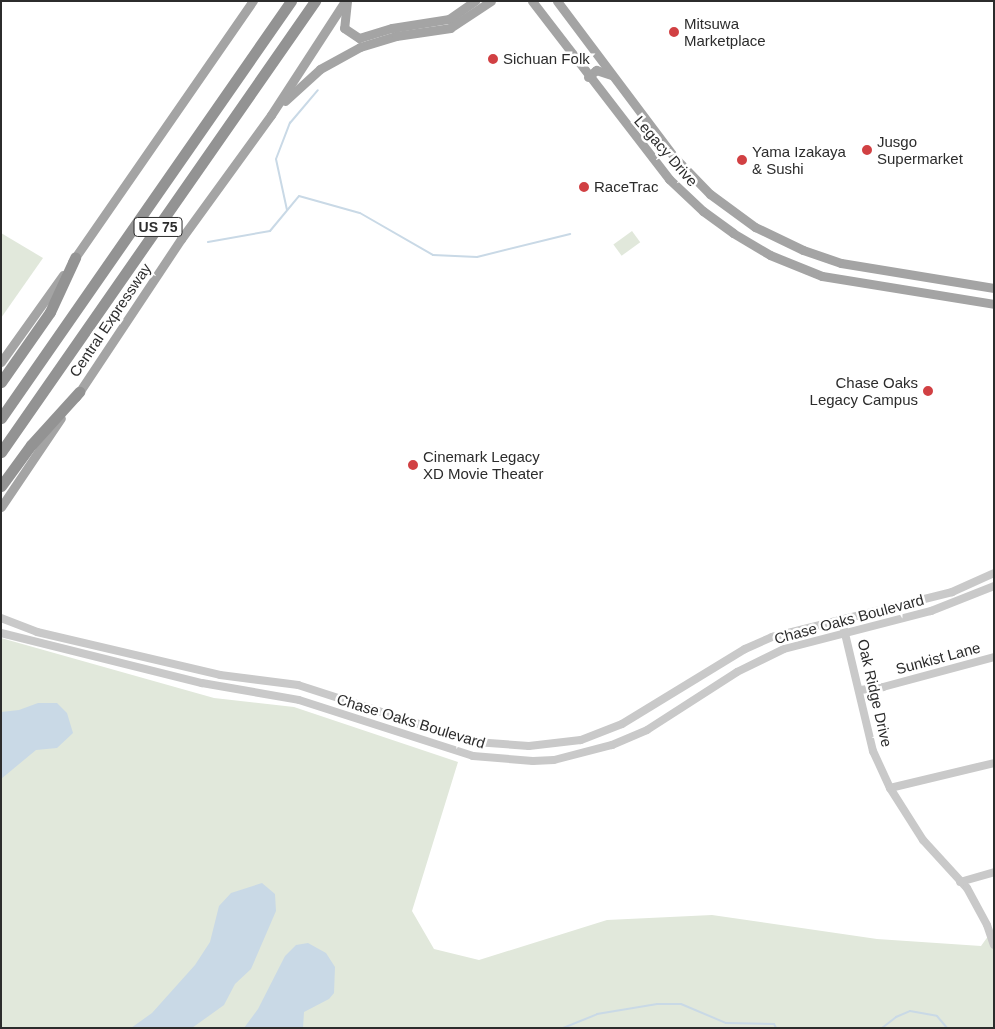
<!DOCTYPE html>
<html>
<head>
<meta charset="utf-8">
<style>
	body { margin:0 }
	#map { position:relative; width:995px; height:1029px; overflow:hidden; background:#fff; font-family:Arial,sans-serif }
	div>[style] { position:absolute }
	.green>* { inset:0; background:#e1e8db; transform-origin:0 0 }
	.water>* { inset:0; background:#c9d9e6 }
	.stream>* { height:2px; margin:-1px; padding:0 1px; transform-origin:1px; border-radius:1px; background:#c9d9e6 }
	.minor>* { height:8px; margin:-4px; padding:0 4px; transform-origin:4px; border-radius:4px; background:#c9c9c9 }
	.major>* { height:9px; margin:-4.5px; padding:0 4.5px; transform-origin:4.5px; border-radius:4.5px; background:#a4a4a4 }
	.highway>* { height:11px; margin:-5.5px; padding:0 5.5px; transform-origin:5.5px; border-radius:5.5px; background:#939393 }
	.dots>* { width:14px; height:14px; translate:-50% -50%; box-sizing:border-box; border:2px solid #fff; border-radius:50% }
	span { translate:-50% -50%; white-space:nowrap; text-align:center; line-height:1.15; -webkit-text-stroke:5px #fff; paint-order:stroke }
	.shield-label span { padding:1px 4px; background:#fff; border:1px solid; border-radius:4px; -webkit-text-stroke-width:0 }
	.shield-label { font-size:14px; color:#2c2c2c; font-weight:700 }
	.poi-label { font-size:15px; color:#2c2c2c }
	.left { translate:0 -50%; text-align:left }
	.right { translate:-100% -50%; text-align:right }
	.street-label { font-size:15px; color:#2c2c2c }
	.frame { position:absolute; inset:0; border:2px solid #2c2c2c; pointer-events:none }
</style>
</head>
<body>
<div id="map">
	<div class="green">
		<i style="left:632px;top:231px;width:14px;height:23px;rotate:54deg"></i>
		<i style="clip-path:polygon(1px 233px,43px 258px,1px 318px)"></i>
		<i style="clip-path:polygon(1px 638px,214px 698px,294px 707px,458px 762px,412px 911px,434px 949px,479px 960px,607px 920px,712px 915px,877px 939px,981px 946px,994px 928px,994px 1028px,1px 1028px)"></i>
	</div>
	<div class="water">
		<i style="clip-path:polygon(38px 703px,57px 703px,67px 713px,73px 733px,57px 748px,36px 750px,1px 779px,1px 712px,19px 710px)"></i>
		<i style="clip-path:polygon(262px 883px,275px 894px,276px 911px,251px 969px,235px 984px,224px 1005px,192px 1028px,131px 1028px,152px 1013px,195px 965px,210px 942px,219px 906px,231px 893px)"></i>
		<i style="clip-path:polygon(308px 943px,326px 953px,335px 967px,334px 993px,329px 999px,304px 1012px,303px 1028px,244px 1028px,258px 1009px,285px 956px,296px 945px)"></i>
	</div>
	<div class="stream">
		<i style="left:287px;top:210px;width:52px;rotate:-102.2deg"></i>
		<i style="left:276px;top:159px;width:39px;rotate:-69deg"></i>
		<i style="left:290px;top:123px;width:43px;rotate:-49.7deg"></i>
		<i style="left:208px;top:242px;width:63px;rotate:-10.1deg"></i>
		<i style="left:270px;top:231px;width:45px;rotate:-50.4deg"></i>
		<i style="left:299px;top:196px;width:63px;rotate:15.6deg"></i>
		<i style="left:360px;top:213px;width:84px;rotate:29.9deg"></i>
		<i style="left:433px;top:255px;width:44px;rotate:2.6deg"></i>
		<i style="left:477px;top:257px;width:96px;rotate:-13.9deg"></i>
		<i style="left:563px;top:1028px;width:37px;rotate:-22deg"></i>
		<i style="left:597px;top:1014px;width:61px;rotate:-9.5deg"></i>
		<i style="left:657px;top:1004px;width:24px"></i>
		<i style="left:681px;top:1004px;width:49px;rotate:22.9deg"></i>
		<i style="left:726px;top:1023px;width:48px;rotate:1.2deg"></i>
		<i style="left:774px;top:1024px;width:4px;rotate:63deg"></i>
		<i style="left:882px;top:1028px;width:18px;rotate:-38deg"></i>
		<i style="left:896px;top:1017px;width:15px;rotate:-23deg"></i>
		<i style="left:910px;top:1011px;width:27px;rotate:10deg"></i>
		<i style="left:937px;top:1016px;width:16px;rotate:50deg"></i>
	</div>
	<div class="minor">
		<i style="left:1px;top:618px;width:39px;rotate:21deg"></i>
		<i style="left:37px;top:632px;width:188px;rotate:13.2deg"></i>
		<i style="left:220px;top:675px;width:79px;rotate:7.3deg"></i>
		<i style="left:298px;top:685px;width:186px;rotate:17.9deg"></i>
		<i style="left:475px;top:742px;width:54px;rotate:4.2deg"></i>
		<i style="left:529px;top:746px;width:52px;rotate:-6.6deg"></i>
		<i style="left:581px;top:740px;width:44px;rotate:-21.3deg"></i>
		<i style="left:622px;top:724px;width:144px;rotate:-31.4deg"></i>
		<i style="left:745px;top:649px;width:30px;rotate:-24deg"></i>
		<i style="left:772px;top:637px;width:186px;rotate:-14deg"></i>
		<i style="left:952px;top:592px;width:46px;rotate:-24.3deg"></i>
		<i style="left:842px;top:621px;width:134px;rotate:76.6deg"></i>
		<i style="left:873px;top:751px;width:41px;rotate:65.3deg"></i>
		<i style="left:890px;top:788px;width:62px;rotate:57.6deg"></i>
		<i style="left:923px;top:840px;width:65px;rotate:47.5deg"></i>
		<i style="left:967px;top:888px;width:42px;rotate:61.6deg"></i>
		<i style="left:987px;top:925px;width:21px;rotate:71deg"></i>
		<i style="left:1px;top:633px;width:207px;rotate:14deg"></i>
		<i style="left:202px;top:683px;width:98px;rotate:9.9deg"></i>
		<i style="left:299px;top:700px;width:183px;rotate:17.8deg"></i>
		<i style="left:473px;top:756px;width:60px;rotate:4.8deg"></i>
		<i style="left:533px;top:761px;width:21px;rotate:-3deg"></i>
		<i style="left:554px;top:760px;width:60px;rotate:-14.5deg"></i>
		<i style="left:612px;top:745px;width:38px;rotate:-23deg"></i>
		<i style="left:647px;top:730px;width:107px;rotate:-32.8deg"></i>
		<i style="left:737px;top:672px;width:52px;rotate:-26.1deg"></i>
		<i style="left:784px;top:649px;width:152px;rotate:-14.5deg"></i>
		<i style="left:931px;top:611px;width:68px;rotate:-21.6deg"></i>
		<i style="left:860px;top:690px;width:23px;rotate:-7deg"></i>
		<i style="left:883px;top:687px;width:115px;rotate:-15.1deg"></i>
		<i style="left:890px;top:788px;width:107px;rotate:-13.5deg"></i>
		<i style="left:960px;top:882px;width:35px;rotate:-16deg"></i>
	</div>
	<div class="major">
		<i style="left:347px;top:1px;width:27px;rotate:96deg"></i>
		<i style="left:344px;top:28px;width:18px;rotate:34deg"></i>
		<i style="left:359px;top:38px;width:34px;rotate:-17deg"></i>
		<i style="left:392px;top:28px;width:58px;rotate:-9deg"></i>
		<i style="left:449px;top:19px;width:32px;rotate:-35deg"></i>
		<i style="left:532px;top:1px;width:225px;rotate:52.4deg"></i>
		<i style="left:669px;top:179px;width:47px;rotate:43.3deg"></i>
		<i style="left:703px;top:211px;width:37px;rotate:36deg"></i>
		<i style="left:733px;top:233px;width:43px;rotate:30.7deg"></i>
		<i style="left:770px;top:255px;width:56px;rotate:22deg"></i>
		<i style="left:822px;top:276px;width:174px;rotate:9.2deg"></i>
		<i style="left:557px;top:1px;width:195px;rotate:53.1deg"></i>
		<i style="left:674px;top:157px;width:52px;rotate:45.8deg"></i>
		<i style="left:710px;top:194px;width:56px;rotate:36.3deg"></i>
		<i style="left:755px;top:227px;width:53px;rotate:25.6deg"></i>
		<i style="left:803px;top:250px;width:40px;rotate:18.9deg"></i>
		<i style="left:841px;top:263px;width:155px;rotate:9.3deg"></i>
		<i style="left:588px;top:77px;width:11px;rotate:-41deg"></i>
		<i style="left:596px;top:70px;width:16px;rotate:18deg"></i>
		<i style="left:285px;top:101px;width:47px;rotate:-42.4deg"></i>
		<i style="left:320px;top:69px;width:46px;rotate:-28.8deg"></i>
		<i style="left:360px;top:47px;width:38px;rotate:-17deg"></i>
		<i style="left:396px;top:36px;width:55px;rotate:-8.4deg"></i>
		<i style="left:450px;top:28px;width:49px;rotate:-33.4deg"></i>
		<i style="left:72px;top:262px;width:318px;rotate:-55.3deg"></i>
		<i style="left:1px;top:362px;width:107px;rotate:-54.5deg"></i>
		<i style="left:76px;top:397px;width:190px;rotate:-56.4deg"></i>
		<i style="left:181px;top:239px;width:153px;rotate:-54deg"></i>
		<i style="left:271px;top:115px;width:136px;rotate:-57deg"></i>
		<i style="left:1px;top:507px;width:107px;rotate:-56deg"></i>
	</div>
	<div class="highway">
		<i style="left:1px;top:382px;width:85px;rotate:-55deg"></i>
		<i style="left:50px;top:312px;width:60px;rotate:-65.2deg"></i>
		<i style="left:1px;top:418px;width:508px;rotate:-55.18deg"></i>
		<i style="left:1px;top:452px;width:550px;rotate:-55.15deg"></i>
		<i style="left:1px;top:486px;width:51px;rotate:-53.8deg"></i>
		<i style="left:31px;top:445px;width:72px;rotate:-47.8deg"></i>
	</div>
	<div class="dots">
		<i style="left:674px;top:32px;background:#d14043"></i>
		<i style="left:493px;top:59px;background:#d14043"></i>
		<i style="left:867px;top:150px;background:#d14043"></i>
		<i style="left:742px;top:160px;background:#d14043"></i>
		<i style="left:584px;top:187px;background:#d14043"></i>
		<i style="left:928px;top:391px;background:#d14043"></i>
		<i style="left:413px;top:465px;background:#d14043"></i>
	</div>
	<div class="shield-label">
		<span style="left:158px;top:227px">US 75</span>
	</div>
	<div class="poi-label">
		<span class="left" style="left:684px;top:32px">Mitsuwa<br>Marketplace</span>
		<span class="left" style="left:503px;top:59px">Sichuan Folk</span>
		<span class="left" style="left:877px;top:150px">Jusgo<br>Supermarket</span>
		<span class="left" style="left:752px;top:160px">Yama Izakaya<br>&amp; Sushi</span>
		<span class="left" style="left:594px;top:187px">RaceTrac</span>
		<span class="right" style="left:918px;top:391px">Chase Oaks<br>Legacy Campus</span>
		<span class="left" style="left:423px;top:465px">Cinemark Legacy<br>XD Movie Theater</span>
	</div>
	<div class="street-label">
		<span style="left:666px;top:151px;rotate:49deg">Legacy Drive</span>
		<span style="left:110px;top:320px;rotate:-56deg">Central Expressway</span>
		<span style="left:849px;top:619px;rotate:-15deg">Chase Oaks Boulevard</span>
		<span style="left:938px;top:658px;rotate:-15deg">Sunkist Lane</span>
		<span style="left:875px;top:693px;rotate:77deg">Oak Ridge Drive</span>
		<span style="left:411px;top:721px;rotate:17deg">Chase Oaks Boulevard</span>
	</div>
	<div class="frame"></div>
</div>
</body>
</html>
